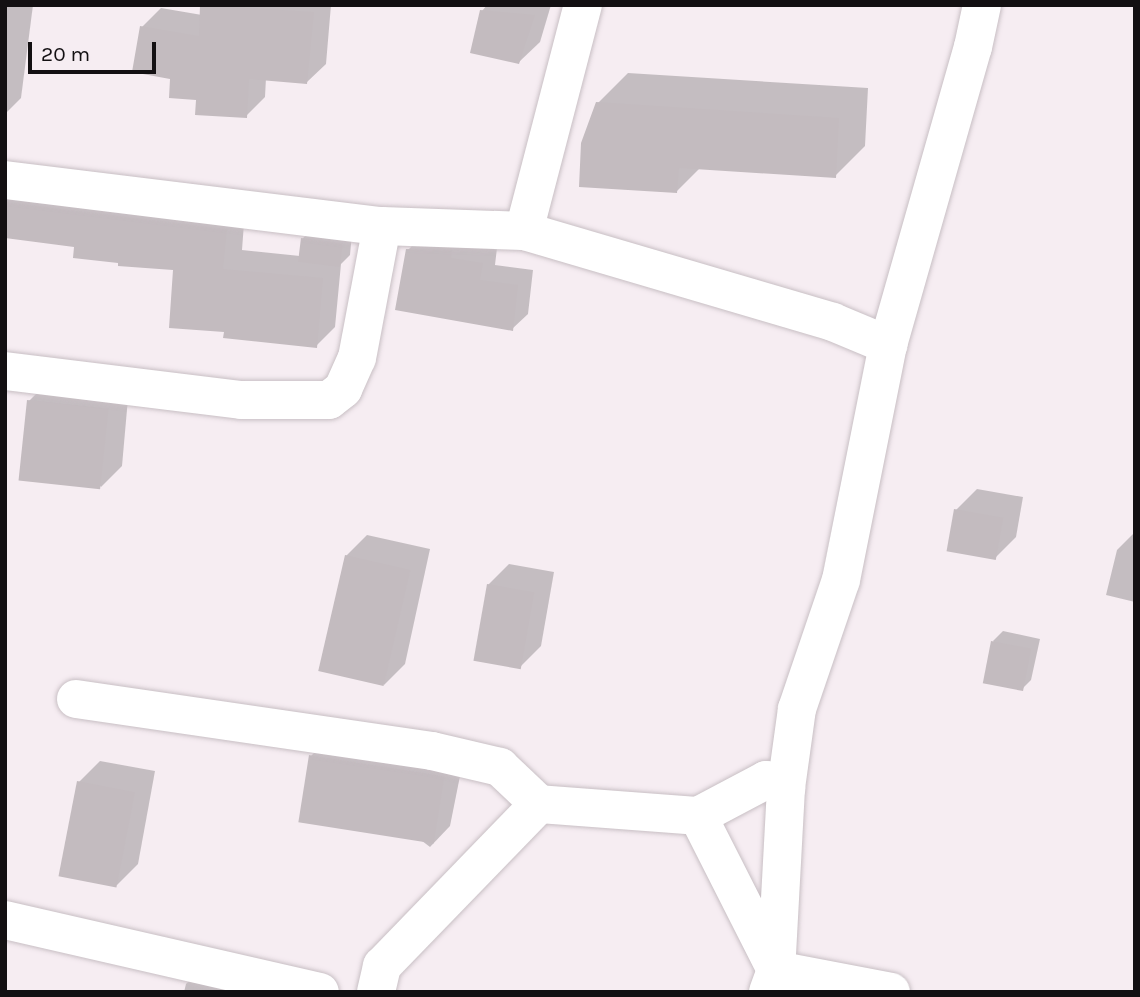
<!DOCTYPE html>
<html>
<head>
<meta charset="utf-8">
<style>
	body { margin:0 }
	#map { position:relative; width:1140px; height:997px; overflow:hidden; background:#f6edf2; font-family:Karla,sans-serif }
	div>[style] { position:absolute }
	.shadow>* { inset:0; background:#0003 }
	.building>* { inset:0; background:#c3bbbf; transform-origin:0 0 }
	.roads { filter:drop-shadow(0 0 2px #c8bfc4) drop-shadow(0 0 2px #c8bfc4) }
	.street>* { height:38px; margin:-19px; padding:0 19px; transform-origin:19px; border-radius:19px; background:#fff }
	span { translate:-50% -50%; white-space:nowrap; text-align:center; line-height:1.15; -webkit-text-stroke:5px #f6edf2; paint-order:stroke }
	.frame { position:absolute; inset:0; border:7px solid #131012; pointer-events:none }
	.scale { position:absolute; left:28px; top:42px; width:128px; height:32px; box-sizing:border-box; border:4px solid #131012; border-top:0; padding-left:9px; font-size:21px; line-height:24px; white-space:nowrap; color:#131012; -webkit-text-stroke:5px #f6edf2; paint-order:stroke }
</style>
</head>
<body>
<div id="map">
	<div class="shadow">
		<i style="clip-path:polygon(5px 5px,33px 5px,21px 98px,5px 114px)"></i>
		<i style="clip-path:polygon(202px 5px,331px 5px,326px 64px,307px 82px,266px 78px,265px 97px,246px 116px,198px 98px,172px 77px,142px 27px,161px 8px,202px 15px)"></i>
		<i style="clip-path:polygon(487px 5px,551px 5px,540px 42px,519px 62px,482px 11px)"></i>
		<i style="clip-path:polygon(628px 73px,868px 88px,865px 146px,835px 176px,701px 167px,677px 191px,598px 103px)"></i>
		<i style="clip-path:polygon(5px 175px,245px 210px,242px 250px,300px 256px,302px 239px,313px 229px,352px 233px,350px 255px,341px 264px,335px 327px,316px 346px,225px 330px,175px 268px,120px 261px,76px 245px,5px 236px)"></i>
		<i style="clip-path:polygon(424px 234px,497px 248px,495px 265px,533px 270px,528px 314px,512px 329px,408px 250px)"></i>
		<i style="clip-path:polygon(50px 380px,129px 387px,122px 466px,101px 487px,29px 401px)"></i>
		<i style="clip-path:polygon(977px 489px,1023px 497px,1016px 537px,995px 558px,956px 510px)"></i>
		<i style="clip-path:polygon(1135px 528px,1135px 602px,1106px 595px,1117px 550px,1134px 533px)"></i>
		<i style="clip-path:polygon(367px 535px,430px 549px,405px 664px,384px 685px,346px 556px)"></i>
		<i style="clip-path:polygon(509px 564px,554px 572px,541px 646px,520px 667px,488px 585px)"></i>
		<i style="clip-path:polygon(1003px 631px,1040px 639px,1031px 680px,1021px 690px,993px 641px)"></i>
		<i style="clip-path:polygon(332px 735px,464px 756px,450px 826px,430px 847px,311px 756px)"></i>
		<i style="clip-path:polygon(100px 761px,155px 771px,138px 864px,117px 885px,79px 782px)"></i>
		<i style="clip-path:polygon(211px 959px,331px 992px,184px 992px,186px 984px)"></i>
	</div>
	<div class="building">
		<i style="clip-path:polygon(200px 5px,314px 12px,307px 84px,249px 79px,247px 118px,195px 115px,196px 100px,169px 98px,170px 79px,132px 72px,140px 26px,199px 36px)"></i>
		<i style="clip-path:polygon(480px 10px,535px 15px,519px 64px,470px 53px)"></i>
		<i style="clip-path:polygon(596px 102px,839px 118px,836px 178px,679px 168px,677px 193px,579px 187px,581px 143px)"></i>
		<i style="clip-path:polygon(5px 202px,227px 229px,223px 269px,323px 278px,317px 348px,223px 338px,224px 332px,169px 328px,173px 270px,118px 266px,118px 263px,73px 258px,74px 247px,5px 238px)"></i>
		<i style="left:301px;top:238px;width:42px;height:24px;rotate:7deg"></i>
		<i style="clip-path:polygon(406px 249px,452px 250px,451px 258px,483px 263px,480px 280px,518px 285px,513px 331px,395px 310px)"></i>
		<i style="left:27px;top:400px;width:82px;height:81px;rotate:6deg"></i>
		<i style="left:954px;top:509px;width:50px;height:43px;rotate:10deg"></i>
		<i style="left:345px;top:555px;width:67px;height:119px;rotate:13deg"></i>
		<i style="left:487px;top:584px;width:48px;height:78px;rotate:10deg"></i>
		<i style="left:991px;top:641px;width:41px;height:43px;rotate:11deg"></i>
		<i style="left:309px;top:755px;width:137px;height:68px;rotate:9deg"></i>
		<i style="left:77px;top:781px;width:59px;height:97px;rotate:11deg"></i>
	</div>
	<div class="roads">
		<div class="street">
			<i style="left:5px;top:180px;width:380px;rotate:7deg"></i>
			<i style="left:382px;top:226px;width:142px;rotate:2deg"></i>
			<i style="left:524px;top:231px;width:322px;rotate:16.4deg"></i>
			<i style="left:833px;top:322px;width:60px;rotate:22.7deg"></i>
			<i style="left:524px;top:231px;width:234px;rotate:-75.4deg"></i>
			<i style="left:5px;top:371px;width:238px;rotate:7deg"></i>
			<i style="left:241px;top:400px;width:88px"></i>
			<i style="left:329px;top:400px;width:18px;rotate:-38deg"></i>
			<i style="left:343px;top:389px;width:34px;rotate:-66deg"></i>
			<i style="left:357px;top:358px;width:134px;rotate:-79.3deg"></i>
			<i style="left:76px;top:699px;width:360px;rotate:8.3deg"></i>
			<i style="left:432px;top:751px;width:70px;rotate:13.2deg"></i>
			<i style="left:500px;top:767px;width:54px;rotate:43.5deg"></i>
			<i style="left:786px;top:788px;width:182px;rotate:93.1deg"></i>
			<i style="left:776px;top:970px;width:117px;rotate:10.8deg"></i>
			<i style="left:698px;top:816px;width:77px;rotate:-27.9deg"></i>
			<i style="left:766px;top:780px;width:22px;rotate:22deg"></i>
			<i style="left:786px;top:788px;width:80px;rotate:-82.1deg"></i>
			<i style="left:797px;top:709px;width:136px;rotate:-71.2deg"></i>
			<i style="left:841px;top:580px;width:240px;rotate:-78.7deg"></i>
			<i style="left:888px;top:345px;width:310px;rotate:-74.1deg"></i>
			<i style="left:973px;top:47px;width:43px;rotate:-77.9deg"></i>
			<i style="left:5px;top:920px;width:323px;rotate:12.9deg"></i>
			<i style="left:376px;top:992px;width:27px;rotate:-77deg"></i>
			<i style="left:382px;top:966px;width:226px;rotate:-45.9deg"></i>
			<i style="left:539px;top:804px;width:159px;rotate:4.3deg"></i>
			<i style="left:698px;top:816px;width:173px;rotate:63.1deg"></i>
			<i style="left:776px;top:970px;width:23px;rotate:110deg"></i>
		</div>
	</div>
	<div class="frame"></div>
	<div class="scale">20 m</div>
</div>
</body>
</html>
